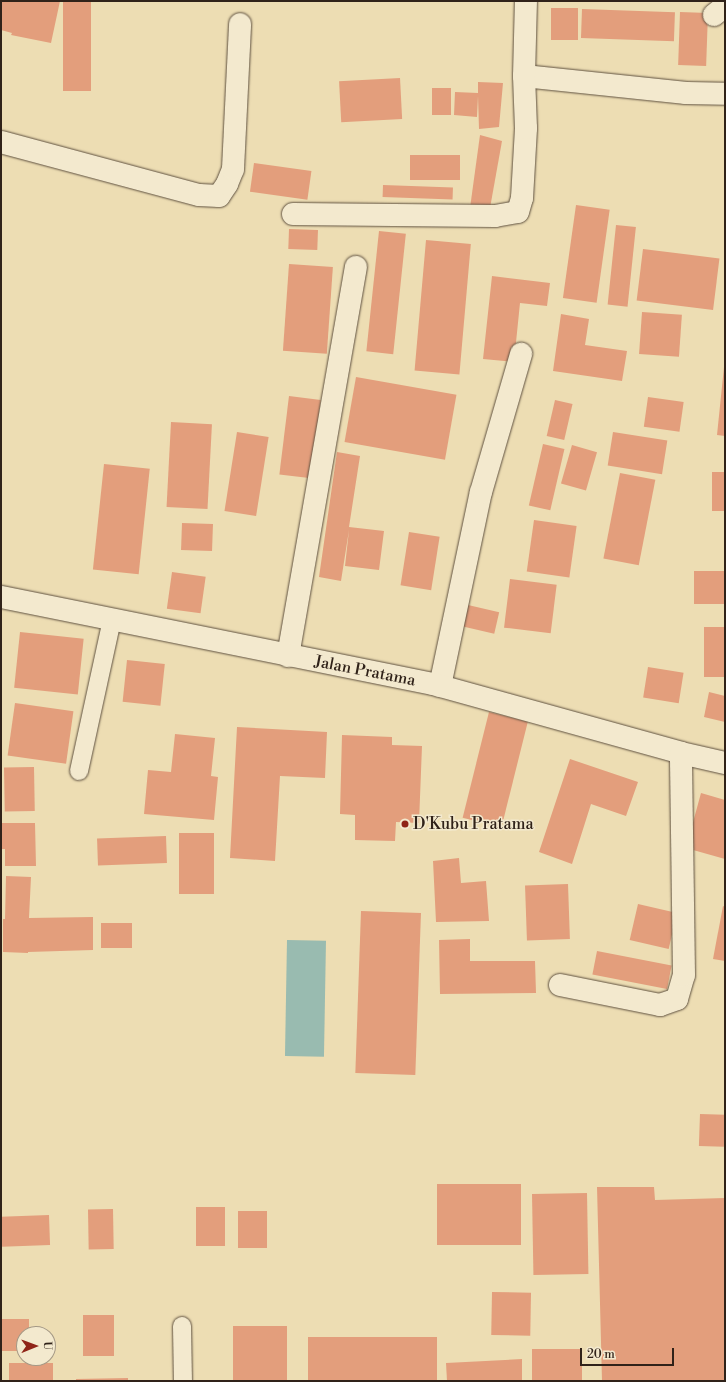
<!DOCTYPE html>
<html>
<head>
<meta charset="utf-8">
<style>
	body { margin:0 }
	#map { position:relative; width:726px; height:1382px; overflow:hidden; background:#edddb3; font-family:"Libre Bodoni",serif }
	div>[style] { position:absolute }
	.water>* { inset:0; background:#99bbb0; transform-origin:0 0 }
	.building>* { inset:0; background:#e39e7c; transform-origin:0 0 }
	.roads { filter:drop-shadow(0 0 1px #5f5140) drop-shadow(0 0 1px #5f5140) }
	.lane>* { height:18px; margin:-9px; padding:0 9px; transform-origin:9px; border-radius:9px; background:#f3e9ce }
	.street>* { height:22px; margin:-11px; padding:0 11px; transform-origin:11px; border-radius:11px; background:#f3e9ce }
	.secondary>* { height:22px; margin:-11px; padding:0 11px; transform-origin:11px; border-radius:11px; background:#f3e9ce }
	.dots>* { width:11px; height:11px; translate:-50% -50%; box-sizing:border-box; border:2px solid #f3e9ce; border-radius:50% }
	span { translate:-50% -50%; white-space:nowrap; text-align:center; line-height:1.15; -webkit-text-stroke:3px #f3e9ce; paint-order:stroke }
	.street-label { font-size:16px; color:#302219 }
	.poi-label { font-size:16px; color:#302219 }
	.left { translate:0 -50%; text-align:left }
	.frame { position:absolute; inset:0; border:2px solid #302219; pointer-events:none }
	.north { position:absolute; left:16px; top:1326px; width:40px; height:40px; box-sizing:border-box; background:#f3e9ce; border:1px solid #a59986; border-radius:50%; rotate:89deg; font-size:11px; font-weight:700; line-height:16px; text-align:center; color:#302219 }
	.north::after { content:''; display:block; margin:auto; width:14px; height:18px; background:#8f2418; clip-path:polygon(50% 0,100% 100%,50% 72%,0 100%) }
	.scale { position:absolute; left:580px; top:1348px; width:94px; height:18px; box-sizing:border-box; border:2px solid #302219; border-top:0; padding-left:5px; font-size:12px; line-height:14px; white-space:nowrap; color:#302219; -webkit-text-stroke:3px #f3e9ce; paint-order:stroke }
</style>
</head>
<body>
<div id="map">
	<div class="water">
		<i style="left:287px;top:940px;width:39px;height:116px;rotate:1deg"></i>
	</div>
	<div class="building">
		<i style="clip-path:polygon(1px 1px,60px 1px,51px 43px,11px 35px,12px 33px,1px 30px)"></i>
		<i style="left:63px;top:1px;width:28px;height:90px"></i>
		<i style="left:551px;top:8px;width:27px;height:32px"></i>
		<i style="left:582px;top:9px;width:93px;height:29px;rotate:2deg"></i>
		<i style="left:680px;top:12px;width:28px;height:53px;rotate:2deg"></i>
		<i style="left:400px;top:78px;width:41px;height:61px;rotate:87deg"></i>
		<i style="clip-path:polygon(478px 82px,503px 83px,499px 127px,479px 129px,478px 96px,477px 117px,454px 115px,455px 92px,478px 93px)"></i>
		<i style="left:432px;top:88px;width:19px;height:27px"></i>
		<i style="clip-path:polygon(480px 135px,502px 141px,490px 208px,470px 208px)"></i>
		<i style="left:410px;top:155px;width:50px;height:25px"></i>
		<i style="left:254px;top:163px;width:58px;height:29px;rotate:8deg"></i>
		<i style="left:383px;top:185px;width:70px;height:12px;rotate:2deg"></i>
		<i style="left:576px;top:205px;width:34px;height:94px;rotate:8deg"></i>
		<i style="left:616px;top:225px;width:20px;height:80px;rotate:6deg"></i>
		<i style="left:289px;top:229px;width:29px;height:20px;rotate:2deg"></i>
		<i style="left:379px;top:231px;width:27px;height:121px;rotate:6deg"></i>
		<i style="left:426px;top:240px;width:45px;height:131px;rotate:5deg"></i>
		<i style="left:643px;top:249px;width:77px;height:52px;rotate:7deg"></i>
		<i style="left:289px;top:264px;width:44px;height:87px;rotate:4deg"></i>
		<i style="clip-path:polygon(492px 276px,550px 283px,547px 306px,520px 303px,514px 362px,483px 359px)"></i>
		<i style="left:642px;top:312px;width:40px;height:42px;rotate:4deg"></i>
		<i style="clip-path:polygon(561px 314px,589px 319px,585px 345px,627px 351px,622px 381px,553px 371px)"></i>
		<i style="clip-path:polygon(724px 367px,725px 367px,725px 436px,717px 435px)"></i>
		<i style="left:356px;top:377px;width:102px;height:66px;rotate:10deg"></i>
		<i style="left:289px;top:396px;width:32px;height:79px;rotate:7deg"></i>
		<i style="left:648px;top:397px;width:36px;height:30px;rotate:8deg"></i>
		<i style="left:555px;top:400px;width:18px;height:37px;rotate:13deg"></i>
		<i style="left:171px;top:422px;width:41px;height:85px;rotate:3deg"></i>
		<i style="left:237px;top:432px;width:32px;height:80px;rotate:9deg"></i>
		<i style="left:613px;top:432px;width:55px;height:34px;rotate:9deg"></i>
		<i style="left:543px;top:444px;width:22px;height:63px;rotate:13deg"></i>
		<i style="left:572px;top:445px;width:26px;height:40px;rotate:16deg"></i>
		<i style="clip-path:polygon(337px 452px,360px 456px,349px 527px,384px 531px,379px 570px,345px 566px,349px 530px,341px 581px,319px 577px)"></i>
		<i style="left:104px;top:464px;width:46px;height:106px;rotate:6deg"></i>
		<i style="left:712px;top:472px;width:13px;height:39px"></i>
		<i style="left:620px;top:473px;width:36px;height:87px;rotate:11deg"></i>
		<i style="left:534px;top:520px;width:43px;height:52px;rotate:8deg"></i>
		<i style="left:182px;top:523px;width:31px;height:27px;rotate:2deg"></i>
		<i style="left:409px;top:532px;width:31px;height:54px;rotate:9deg"></i>
		<i style="left:725px;top:571px;width:33px;height:31px;rotate:90deg"></i>
		<i style="left:172px;top:572px;width:34px;height:37px;rotate:8deg"></i>
		<i style="left:510px;top:579px;width:47px;height:49px;rotate:7deg"></i>
		<i style="left:468px;top:605px;width:32px;height:22px;rotate:13deg"></i>
		<i style="left:704px;top:627px;width:21px;height:50px"></i>
		<i style="left:20px;top:632px;width:64px;height:56px;rotate:6deg"></i>
		<i style="left:127px;top:660px;width:38px;height:42px;rotate:6deg"></i>
		<i style="left:648px;top:667px;width:36px;height:31px;rotate:9deg"></i>
		<i style="clip-path:polygon(709px 692px,725px 696px,725px 722px,704px 717px)"></i>
		<i style="left:15px;top:703px;width:59px;height:53px;rotate:8deg"></i>
		<i style="left:489px;top:712px;width:40px;height:109px;rotate:14deg"></i>
		<i style="clip-path:polygon(237px 727px,327px 732px,325px 778px,280px 776px,275px 861px,230px 858px)"></i>
		<i style="clip-path:polygon(175px 734px,215px 738px,211px 776px,218px 777px,214px 820px,144px 814px,148px 770px,171px 772px)"></i>
		<i style="clip-path:polygon(342px 735px,392px 737px,392px 745px,422px 746px,419px 823px,396px 822px,395px 841px,355px 840px,355px 815px,340px 814px)"></i>
		<i style="clip-path:polygon(570px 759px,638px 782px,626px 816px,591px 804px,572px 864px,539px 852px)"></i>
		<i style="left:34px;top:767px;width:44px;height:30px;rotate:89deg"></i>
		<i style="clip-path:polygon(701px 793px,725px 800px,725px 859px,686px 848px)"></i>
		<i style="clip-path:polygon(1px 823px,35px 823px,36px 866px,5px 866px,5px 849px,1px 849px)"></i>
		<i style="left:179px;top:833px;width:35px;height:61px"></i>
		<i style="left:166px;top:836px;width:27px;height:69px;rotate:88deg"></i>
		<i style="clip-path:polygon(459px 858px,461px 883px,486px 881px,489px 921px,436px 922px,433px 861px)"></i>
		<i style="clip-path:polygon(6px 876px,31px 877px,29px 918px,93px 917px,93px 950px,28px 952px,28px 953px,3px 952px,3px 919px,5px 919px)"></i>
		<i style="left:568px;top:884px;width:55px;height:43px;rotate:88deg"></i>
		<i style="left:638px;top:904px;width:40px;height:37px;rotate:13deg"></i>
		<i style="clip-path:polygon(723px 906px,725px 907px,725px 961px,713px 959px)"></i>
		<i style="left:361px;top:911px;width:60px;height:162px;rotate:2deg"></i>
		<i style="left:101px;top:923px;width:31px;height:25px"></i>
		<i style="clip-path:polygon(470px 939px,470px 961px,535px 961px,536px 993px,440px 994px,439px 940px)"></i>
		<i style="left:597px;top:951px;width:76px;height:24px;rotate:11deg"></i>
		<i style="left:700px;top:1114px;width:25px;height:32px;rotate:2deg"></i>
		<i style="left:437px;top:1184px;width:84px;height:61px"></i>
		<i style="clip-path:polygon(597px 1187px,654px 1187px,655px 1200px,725px 1198px,725px 1381px,602px 1381px)"></i>
		<i style="left:587px;top:1193px;width:81px;height:55px;rotate:89deg"></i>
		<i style="left:225px;top:1207px;width:39px;height:29px;rotate:90deg"></i>
		<i style="left:113px;top:1209px;width:40px;height:25px;rotate:89deg"></i>
		<i style="left:238px;top:1211px;width:29px;height:37px"></i>
		<i style="left:49px;top:1215px;width:30px;height:48px;rotate:88deg"></i>
		<i style="left:492px;top:1292px;width:39px;height:43px;rotate:1deg"></i>
		<i style="left:83px;top:1315px;width:31px;height:41px"></i>
		<i style="clip-path:polygon(1px 1319px,29px 1319px,29px 1334px,24px 1334px,24px 1351px,1px 1351px)"></i>
		<i style="left:287px;top:1326px;width:55px;height:54px;rotate:90deg"></i>
		<i style="left:437px;top:1337px;width:44px;height:129px;rotate:90deg"></i>
		<i style="left:532px;top:1349px;width:50px;height:32px"></i>
		<i style="clip-path:polygon(522px 1359px,522px 1381px,447px 1381px,446px 1363px)"></i>
		<i style="left:9px;top:1363px;width:44px;height:18px"></i>
		<i style="clip-path:polygon(128px 1378px,128px 1381px,76px 1381px,76px 1379px)"></i>
	</div>
	<div class="roads">
		<div class="lane">
			<i style="left:79px;top:771px;width:155px;rotate:-77.7deg"></i>
			<i style="left:182px;top:1326px;width:55px;rotate:89deg"></i>
		</div>
		<div class="street">
			<i style="left:714px;top:15px;width:14px;rotate:-39deg"></i>
			<i style="left:524px;top:76px;width:163px;rotate:6deg"></i>
			<i style="left:686px;top:93px;width:39px;rotate:1deg"></i>
			<i style="left:1px;top:142px;width:205px;rotate:15deg"></i>
			<i style="left:199px;top:195px;width:20px;rotate:3deg"></i>
			<i style="left:219px;top:196px;width:14px;rotate:-56deg"></i>
			<i style="left:227px;top:184px;width:16px;rotate:-68deg"></i>
			<i style="left:233px;top:169px;width:145px;rotate:-87.2deg"></i>
			<i style="left:293px;top:214px;width:202px;rotate:0.6deg"></i>
			<i style="left:495px;top:216px;width:23px;rotate:-10deg"></i>
			<i style="left:518px;top:212px;width:15px;rotate:-74deg"></i>
			<i style="left:522px;top:198px;width:70px;rotate:-86.7deg"></i>
			<i style="left:526px;top:128px;width:52px;rotate:-92.2deg"></i>
			<i style="left:524px;top:76px;width:75px;rotate:-88.5deg"></i>
			<i style="left:288px;top:656px;width:395px;rotate:-80.1deg"></i>
			<i style="left:440px;top:686px;width:198px;rotate:-78.1deg"></i>
			<i style="left:481px;top:492px;width:144px;rotate:-73.8deg"></i>
			<i style="left:560px;top:985px;width:102px;rotate:11.3deg"></i>
			<i style="left:660px;top:1005px;width:18px;rotate:-19deg"></i>
			<i style="left:677px;top:999px;width:25px;rotate:-74deg"></i>
			<i style="left:684px;top:975px;width:222px;rotate:-90.8deg"></i>
		</div>
		<div class="secondary">
			<i style="left:1px;top:597px;width:441px;rotate:11.4deg"></i>
			<i style="left:433px;top:684px;width:257px;rotate:15.5deg"></i>
			<i style="left:681px;top:753px;width:45px;rotate:12.8deg"></i>
		</div>
	</div>
	<div class="dots">
		<i style="left:405px;top:824px;background:#8f2418"></i>
	</div>
	<div class="street-label">
		<span style="left:365px;top:671px;rotate:11deg">Jalan Pratama</span>
	</div>
	<div class="poi-label">
		<span class="left" style="left:413px;top:824px">D'Kubu Pratama</span>
	</div>
	<div class="frame"></div>
	<div class="north">U</div>
	<div class="scale">20 m</div>
</div>
</body>
</html>
